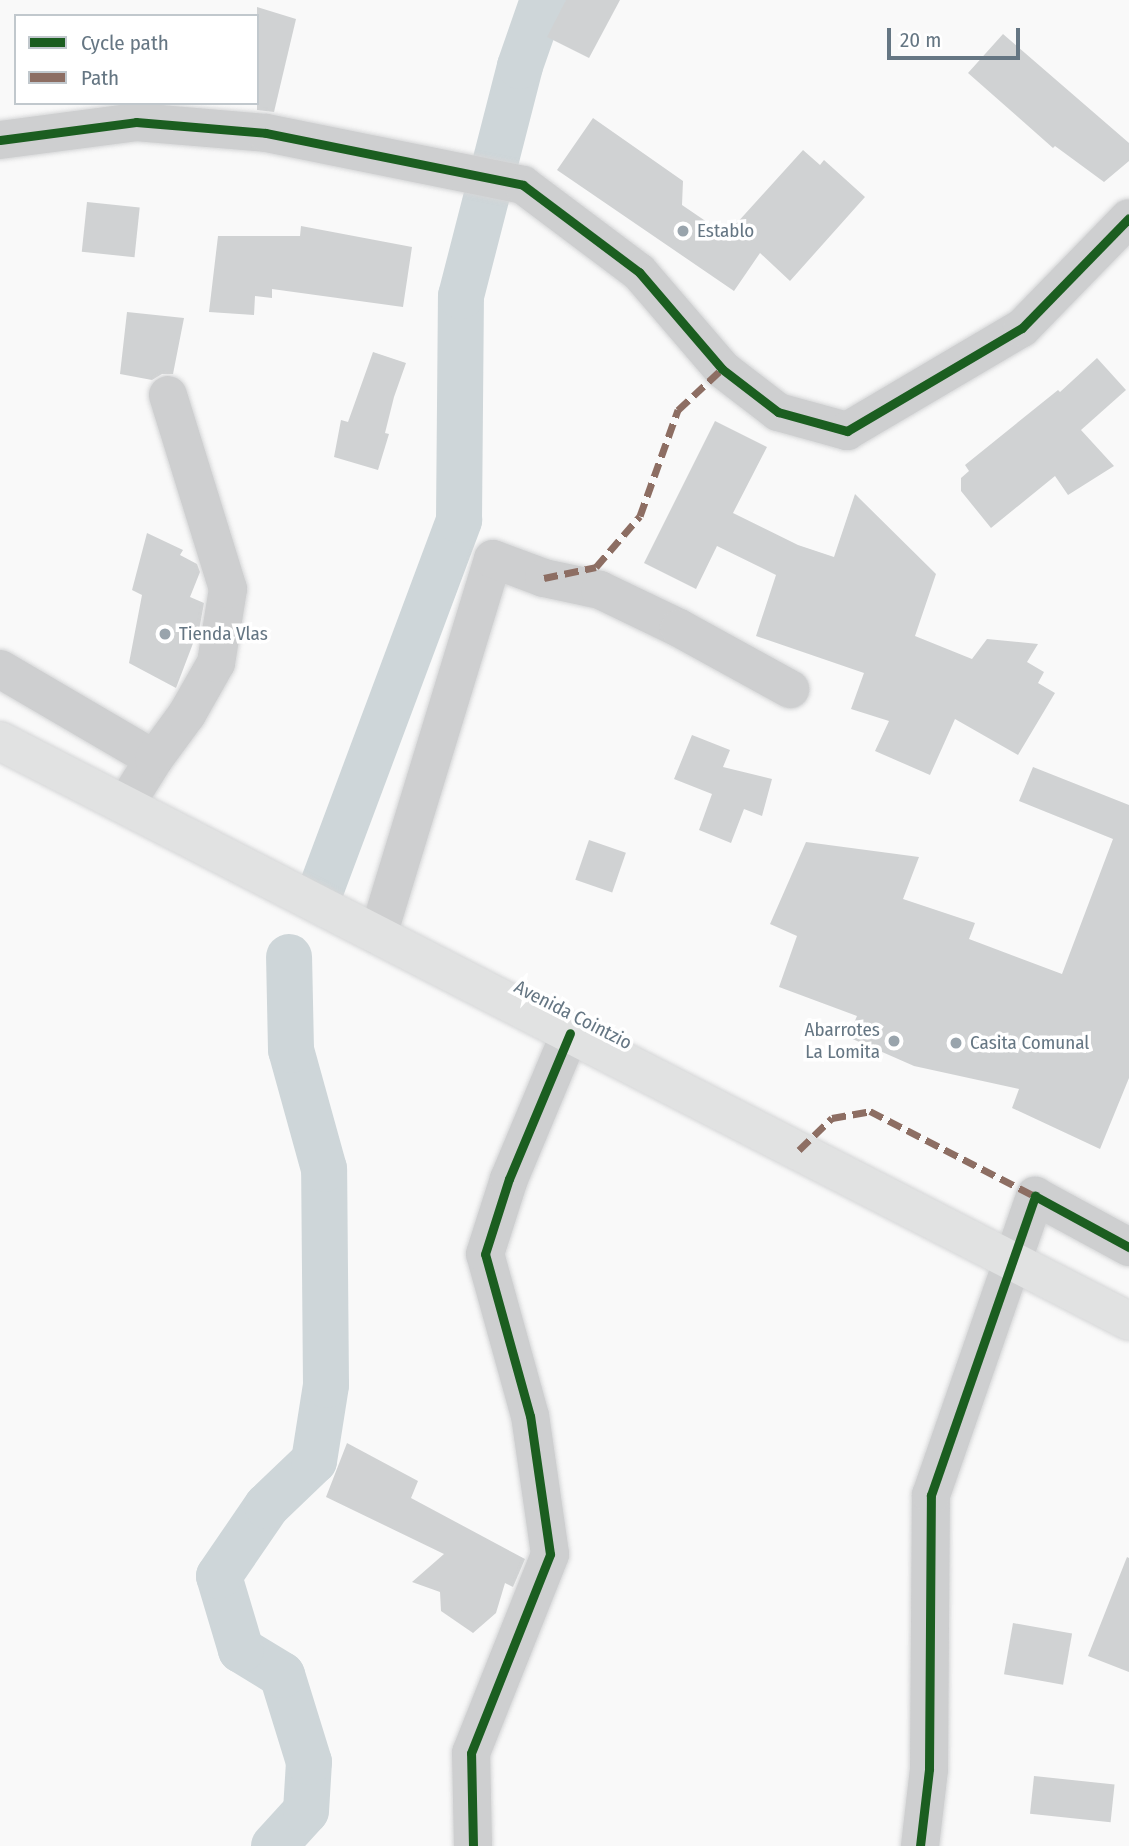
<!DOCTYPE html>
<html>
<head>
<meta charset="utf-8">
<style>
	body { margin:0 }
	#map { position:relative; width:1129px; height:1846px; overflow:hidden; background:#f9f9f9; font-family:"Fira Sans Condensed",sans-serif }
	div>[style] { position:absolute }
	.canal>* { height:46px; margin:-23px; padding:0 23px; transform-origin:23px; border-radius:23px; background:#ced6d9 }
	.building>* { inset:0; background:#d0d2d3; transform-origin:0 0 }
	.roads { filter:drop-shadow(0 0 2px #d5d6d7) drop-shadow(0 0 2px #d5d6d7) }
	.street>* { height:38px; margin:-19px; padding:0 19px; transform-origin:19px; border-radius:19px; background:#cecfd0 }
	.secondary>* { height:38px; margin:-19px; padding:0 19px; transform-origin:19px; border-radius:19px; background:#e1e2e2 }
	.quiet>* { height:7px; margin-top:-3.5px; transform-origin:0; background:repeating-linear-gradient(90deg,#8d6e63 0 14px,transparent 0 21px) }
	.cycleway>* { height:9px; margin:-4.5px; padding:0 4.5px; transform-origin:4.5px; border-radius:4.5px; background:#1b5e20 }
	.dots>* { width:19px; height:19px; translate:-50% -50%; box-sizing:border-box; border:4px solid #fff; border-radius:50% }
	span { translate:-50% -50%; white-space:nowrap; text-align:center; line-height:1.15; -webkit-text-stroke:7px #fff; paint-order:stroke }
	.poi-label { font-size:19px; color:#657683 }
	.left { translate:0 -50%; text-align:left }
	.right { translate:-100% -50%; text-align:right }
	.street-label { font-size:19px; color:#657683 }
	.legend { position:absolute; left:14px; top:14px; width:245px; height:91px; box-sizing:border-box; background:#fff; border:2px solid #c1c8cd; margin:0; padding:9px 12px; list-style:none; font-size:21px; color:#657683 }
	.legend li { display:flex; align-items:center; gap:14px; height:35px }
	.legend b { width:35px; border:2px solid #c1c8cd }
	.scale { position:absolute; left:887px; top:28px; width:133px; height:32px; box-sizing:border-box; border:4px solid #657683; border-top:0; padding-left:9px; font-size:21px; line-height:24px; white-space:nowrap; color:#657683; -webkit-text-stroke:5px #fff; paint-order:stroke }
</style>
</head>
<body>
<div id="map">
	<div class="canal">
		<i style="left:322px;top:887px;width:392px;rotate:-69.5deg"></i>
		<i style="left:459px;top:520px;width:224px;rotate:-89.5deg"></i>
		<i style="left:461px;top:296px;width:237px;rotate:-75.6deg"></i>
		<i style="left:520px;top:66px;width:70px;rotate:-70.8deg"></i>
		<i style="left:274px;top:1846px;width:47px;rotate:-47.6deg"></i>
		<i style="left:306px;top:1811px;width:49px;rotate:-86.5deg"></i>
		<i style="left:309px;top:1762px;width:91px;rotate:-107.2deg"></i>
		<i style="left:282px;top:1675px;width:48px;rotate:-148.6deg"></i>
		<i style="left:241px;top:1650px;width:77px;rotate:-106.6deg"></i>
		<i style="left:219px;top:1576px;width:85px;rotate:-55.6deg"></i>
		<i style="left:267px;top:1506px;width:65px;rotate:-43.8deg"></i>
		<i style="left:314px;top:1461px;width:77px;rotate:-81deg"></i>
		<i style="left:326px;top:1385px;width:216px;rotate:-90.5deg"></i>
		<i style="left:324px;top:1169px;width:123px;rotate:-105.5deg"></i>
		<i style="left:291px;top:1050px;width:93px;rotate:-91.2deg"></i>
	</div>
	<div class="building">
		<i style="clip-path:polygon(566px 0,620px 0,589px 58px,547px 37px)"></i>
		<i style="clip-path:polygon(257px 7px,296px 19px,274px 112px,257px 110px)"></i>
		<i style="clip-path:polygon(1003px 34px,1129px 143px,1129px 161px,1104px 182px,1055px 146px,1053px 148px,968px 73px)"></i>
		<i style="clip-path:polygon(593px 118px,683px 181px,682px 205px,726px 235px,803px 150px,820px 165px,824px 160px,865px 197px,790px 281px,760px 253px,734px 291px,557px 170px)"></i>
		<i style="left:87px;top:202px;width:53px;height:50px;rotate:6deg"></i>
		<i style="clip-path:polygon(301px 226px,412px 247px,403px 307px,272px 289px,272px 298px,255px 296px,254px 315px,209px 312px,218px 236px,300px 236px)"></i>
		<i style="clip-path:polygon(127px 312px,184px 318px,173px 374px,162px 374px,152px 380px,120px 374px)"></i>
		<i style="clip-path:polygon(373px 352px,406px 363px,394px 397px,385px 433px,389px 434px,378px 470px,334px 457px,341px 420px,348px 422px)"></i>
		<i style="clip-path:polygon(1097px 358px,1126px 390px,1081px 430px,1114px 466px,1068px 495px,1055px 476px,991px 528px,961px 491px,961px 478px,969px 471px,965px 465px,1058px 390px,1060px 392px)"></i>
		<i style="clip-path:polygon(715px 421px,767px 447px,733px 513px,798px 545px,834px 557px,855px 494px,936px 574px,915px 636px,972px 659px,987px 639px,1038px 644px,1027px 662px,1044px 672px,1038px 683px,1055px 693px,1018px 755px,955px 719px,930px 775px,875px 751px,889px 721px,851px 709px,864px 673px,756px 636px,776px 575px,717px 546px,696px 589px,644px 563px)"></i>
		<i style="clip-path:polygon(147px 533px,183px 550px,180px 555px,197px 564px,200px 572px,190px 597px,204px 603px,200px 625px,176px 688px,129px 663px,142px 595px,132px 590px)"></i>
		<i style="clip-path:polygon(692px 735px,730px 750px,723px 767px,772px 779px,762px 816px,744px 809px,731px 843px,699px 830px,712px 794px,674px 779px)"></i>
		<i style="clip-path:polygon(1033px 767px,1129px 805px,1129px 1078px,1100px 1149px,1012px 1108px,1019px 1089px,914px 1066px,848px 1037px,857px 1016px,779px 987px,797px 936px,770px 924px,806px 842px,919px 857px,903px 899px,975px 923px,969px 939px,1062px 974px,1113px 839px,1019px 801px)"></i>
		<i style="left:589px;top:840px;width:39px;height:42px;rotate:19deg"></i>
		<i style="clip-path:polygon(347px 1443px,418px 1481px,411px 1498px,525px 1559px,513px 1587px,505px 1583px,496px 1613px,473px 1633px,441px 1611px,440px 1592px,412px 1582px,444px 1554px,326px 1497px)"></i>
		<i style="clip-path:polygon(1127px 1557px,1129px 1558px,1129px 1672px,1088px 1656px)"></i>
		<i style="left:1013px;top:1623px;width:60px;height:52px;rotate:10deg"></i>
		<i style="left:1034px;top:1776px;width:81px;height:38px;rotate:6deg"></i>
	</div>
	<div class="roads">
		<div class="street">
			<i style="left:0;top:140px;width:137px;rotate:-7.5deg"></i>
			<i style="left:136px;top:122px;width:130px;rotate:4.8deg"></i>
			<i style="left:266px;top:133px;width:262px;rotate:11.4deg"></i>
			<i style="left:523px;top:185px;width:145px;rotate:36.9deg"></i>
			<i style="left:639px;top:272px;width:128px;rotate:49.4deg"></i>
			<i style="left:722px;top:369px;width:71px;rotate:37.5deg"></i>
			<i style="left:778px;top:412px;width:72px;rotate:15.4deg"></i>
			<i style="left:847px;top:431px;width:203px;rotate:-30.5deg"></i>
			<i style="left:1022px;top:328px;width:153px;rotate:-45.8deg"></i>
			<i style="left:0;top:669px;width:178px;rotate:30.3deg"></i>
			<i style="left:154px;top:759px;width:53px;rotate:121.9deg"></i>
			<i style="left:154px;top:759px;width:56px;rotate:-53.7deg"></i>
			<i style="left:187px;top:714px;width:59px;rotate:-60.4deg"></i>
			<i style="left:216px;top:663px;width:75px;rotate:-80.8deg"></i>
			<i style="left:228px;top:589px;width:203px;rotate:-107.2deg"></i>
			<i style="left:378px;top:935px;width:393px;rotate:-73deg"></i>
			<i style="left:493px;top:559px;width:54px;rotate:20.4deg"></i>
			<i style="left:544px;top:578px;width:57px;rotate:12.1deg"></i>
			<i style="left:600px;top:590px;width:88px;rotate:25.7deg"></i>
			<i style="left:679px;top:628px;width:127px;rotate:28.8deg"></i>
			<i style="left:473px;top:1846px;width:93px;rotate:-91.2deg"></i>
			<i style="left:471px;top:1753px;width:214px;rotate:-68.3deg"></i>
			<i style="left:550px;top:1554px;width:139px;rotate:-98.2deg"></i>
			<i style="left:530px;top:1416px;width:168px;rotate:-105.5deg"></i>
			<i style="left:485px;top:1254px;width:79px;rotate:-72.3deg"></i>
			<i style="left:509px;top:1179px;width:158px;rotate:-67.3deg"></i>
			<i style="left:920px;top:1846px;width:78px;rotate:-83.3deg"></i>
			<i style="left:929px;top:1769px;width:274px;rotate:-89.6deg"></i>
			<i style="left:931px;top:1495px;width:317px;rotate:-70.8deg"></i>
			<i style="left:1035px;top:1196px;width:107px;rotate:28.5deg"></i>
		</div>
		<div class="secondary">
			<i style="left:0;top:741px;width:1269px;rotate:27.19deg"></i>
		</div>
	</div>
	<div class="quiet">
		<i style="left:544px;top:578px;width:53px;rotate:-11.9deg"></i>
		<i style="left:596px;top:567px;width:67px;rotate:-49.2deg"></i>
		<i style="left:640px;top:516px;width:113px;rotate:-70.3deg"></i>
		<i style="left:678px;top:410px;width:60px;rotate:-43deg"></i>
		<i style="left:799px;top:1150px;width:46px;rotate:-44.1deg"></i>
		<i style="left:832px;top:1118px;width:39px;rotate:-10deg"></i>
		<i style="left:870px;top:1111px;width:186px;rotate:27.3deg"></i>
	</div>
	<div class="cycleway">
		<i style="left:0;top:140px;width:137px;rotate:-7.5deg"></i>
		<i style="left:136px;top:122px;width:130px;rotate:4.8deg"></i>
		<i style="left:266px;top:133px;width:262px;rotate:11.4deg"></i>
		<i style="left:523px;top:185px;width:145px;rotate:36.9deg"></i>
		<i style="left:639px;top:272px;width:128px;rotate:49.4deg"></i>
		<i style="left:722px;top:369px;width:71px;rotate:37.5deg"></i>
		<i style="left:778px;top:412px;width:72px;rotate:15.4deg"></i>
		<i style="left:847px;top:431px;width:203px;rotate:-30.5deg"></i>
		<i style="left:1022px;top:328px;width:153px;rotate:-45.8deg"></i>
		<i style="left:473px;top:1846px;width:93px;rotate:-91.2deg"></i>
		<i style="left:471px;top:1753px;width:214px;rotate:-68.3deg"></i>
		<i style="left:550px;top:1554px;width:139px;rotate:-98.2deg"></i>
		<i style="left:530px;top:1416px;width:168px;rotate:-105.5deg"></i>
		<i style="left:485px;top:1254px;width:79px;rotate:-72.3deg"></i>
		<i style="left:509px;top:1179px;width:158px;rotate:-67.3deg"></i>
		<i style="left:920px;top:1846px;width:78px;rotate:-83.3deg"></i>
		<i style="left:929px;top:1769px;width:274px;rotate:-89.6deg"></i>
		<i style="left:931px;top:1495px;width:317px;rotate:-70.8deg"></i>
		<i style="left:1035px;top:1196px;width:107px;rotate:28.5deg"></i>
	</div>
	<div class="dots">
		<i style="left:683px;top:231px;background:#99a4ac"></i>
		<i style="left:165px;top:634px;background:#99a4ac"></i>
		<i style="left:894px;top:1041px;background:#99a4ac"></i>
		<i style="left:956px;top:1043px;background:#99a4ac"></i>
	</div>
	<div class="poi-label">
		<span class="left" style="left:697px;top:231px">Establo</span>
		<span class="left" style="left:179px;top:634px">Tienda Vlas</span>
		<span class="right" style="left:880px;top:1041px">Abarrotes<br>La Lomita</span>
		<span class="left" style="left:970px;top:1043px">Casita Comunal</span>
	</div>
	<div class="street-label">
		<span style="left:573px;top:1015px;rotate:27deg">Avenida Cointzio</span>
	</div>
	<ul class="legend">
	<li><b style="height:9px;background:#1b5e20"></b>Cycle path</li>
	<li><b style="height:9px;background:#8d6e63"></b>Path</li>
	</ul>
	<div class="scale">20 m</div>
</div>
</body>
</html>
